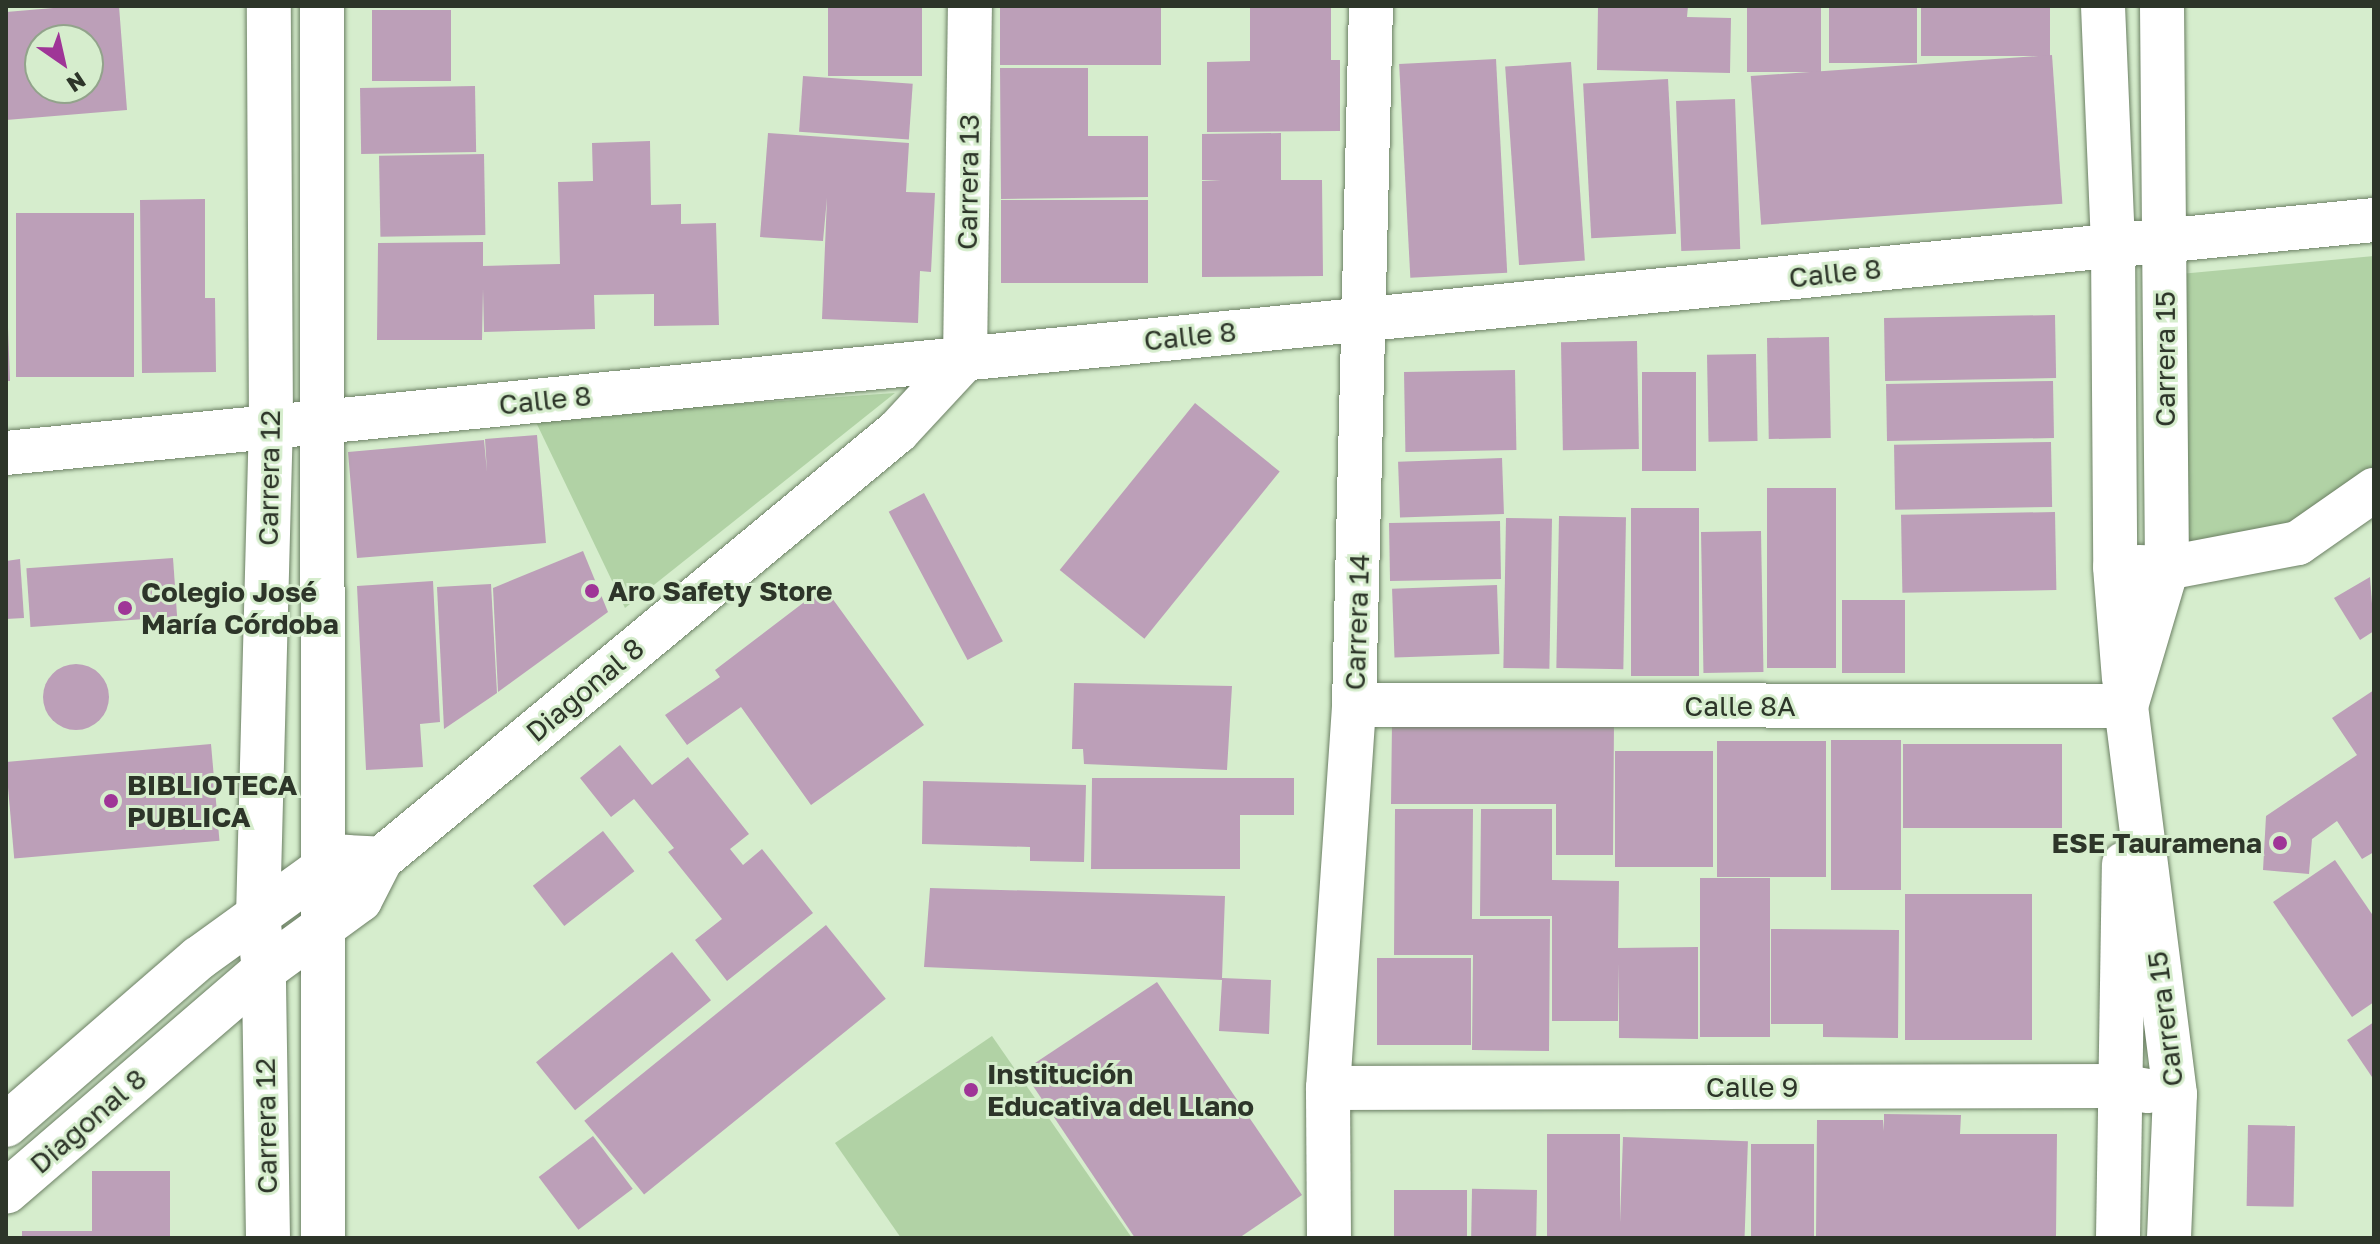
<!DOCTYPE html>
<html>
<head>
<meta charset="utf-8">
<style>
	body { margin:0 }
	#map { position:relative; width:2380px; height:1244px; overflow:hidden; background:#d6edcd; font-family:"Golos Text",sans-serif }
	div>[style] { position:absolute }
	.green>* { inset:0; background:#b1d2a5 }
	.building>* { inset:0; background:#bc9fb8; transform-origin:0 0 }
	.round { border-radius:50% }
	.roads { filter:drop-shadow(0 0 2px #6c8064) drop-shadow(0 0 2px #6c8064) }
	.street>* { height:44px; margin:-22px; padding:0 22px; transform-origin:22px; border-radius:22px; background:#fff }
	.secondary>* { height:44px; margin:-22px; padding:0 22px; transform-origin:22px; border-radius:22px; background:#fff }
	.dots>* { width:22px; height:22px; translate:-50% -50%; box-sizing:border-box; border:4px solid #d6edcd; border-radius:50% }
	span { translate:-50% -50%; white-space:nowrap; text-align:center; line-height:1.15; -webkit-text-stroke:6px #d6edcd; paint-order:stroke }
	.street-label { font-size:28px; color:#2d3529 }
	.poi-label { font-size:28px; color:#2d3529; font-weight:700 }
	.left { translate:0 -50%; text-align:left }
	.right { translate:-100% -50%; text-align:right }
	.frame { position:absolute; inset:0; border:8px solid #2d3529; pointer-events:none }
	.north { position:absolute; left:24px; top:24px; width:80px; height:80px; box-sizing:border-box; background:#d6edcd; border:2px solid #92a38b; border-radius:50%; rotate:146deg; font-size:22px; font-weight:700; line-height:32px; text-align:center; color:#2d3529 }
	.north::after { content:''; display:block; margin:auto; width:28px; height:36px; background:#9f3597; clip-path:polygon(50% 0,100% 100%,50% 72%,0 100%) }
</style>
</head>
<body>
<div id="map">
	<div class="green">
		<i style="clip-path:polygon(2374px 256px,2374px 469px,2293px 527px,2186px 547px,2180px 274px)"></i>
		<i style="clip-path:polygon(895px 393px,625px 608px,534px 418px)"></i>
		<i style="clip-path:polygon(992px 1036px,1132px 1238px,901px 1238px,835px 1143px)"></i>
	</div>
	<div class="building">
		<i style="clip-path:polygon(evenodd,77px 6px,119px 6px,127px 110px,6px 120px,6px 12px,77px 6px,40px 40px,88px 40px,88px 88px,40px 88px,40px 40px)"></i>
		<i style="left:828px;top:6px;width:94px;height:70px"></i>
		<i style="left:1000px;top:6px;width:161px;height:59px"></i>
		<i style="clip-path:polygon(1250px 6px,1331px 6px,1331px 60px,1340px 60px,1340px 131px,1207px 132px,1207px 62px,1250px 61px)"></i>
		<i style="clip-path:polygon(1598px 6px,1688px 6px,1687px 17px,1731px 18px,1730px 73px,1597px 70px)"></i>
		<i style="left:1747px;top:6px;width:74px;height:66px"></i>
		<i style="left:1829px;top:6px;width:88px;height:57px"></i>
		<i style="left:1921px;top:6px;width:129px;height:50px"></i>
		<i style="left:372px;top:10px;width:79px;height:71px"></i>
		<i style="left:2052px;top:55px;width:149px;height:302px;rotate:86deg"></i>
		<i style="left:1496px;top:59px;width:214px;height:97px;rotate:87deg"></i>
		<i style="left:1571px;top:62px;width:199px;height:66px;rotate:86deg"></i>
		<i style="clip-path:polygon(1000px 68px,1088px 68px,1088px 136px,1148px 136px,1148px 197px,1001px 199px)"></i>
		<i style="left:803px;top:76px;width:110px;height:56px;rotate:4deg"></i>
		<i style="left:1668px;top:79px;width:155px;height:85px;rotate:87deg"></i>
		<i style="left:475px;top:86px;width:66px;height:115px;rotate:89deg"></i>
		<i style="left:1735px;top:99px;width:150px;height:59px;rotate:88deg"></i>
		<i style="clip-path:polygon(768px 133px,909px 143px,906px 192px,935px 193px,931px 272px,920px 271px,918px 323px,822px 319px,827px 198px,823px 241px,760px 237px)"></i>
		<i style="clip-path:polygon(1281px 133px,1281px 180px,1322px 180px,1323px 276px,1202px 277px,1202px 181px,1221px 181px,1202px 180px,1202px 134px)"></i>
		<i style="clip-path:polygon(650px 141px,651px 205px,681px 204px,681px 224px,716px 223px,719px 325px,654px 326px,654px 294px,594px 295px,595px 329px,484px 332px,483px 289px,482px 340px,377px 340px,378px 243px,483px 242px,483px 266px,560px 264px,558px 182px,593px 181px,592px 143px)"></i>
		<i style="left:484px;top:154px;width:81px;height:105px;rotate:89deg"></i>
		<i style="clip-path:polygon(205px 199px,205px 298px,215px 298px,216px 372px,142px 373px,140px 200px)"></i>
		<i style="left:1148px;top:200px;width:83px;height:147px;rotate:90deg"></i>
		<i style="left:16px;top:213px;width:118px;height:164px"></i>
		<i style="clip-path:polygon(6px 274px,10px 381px,6px 381px)"></i>
		<i style="left:2055px;top:315px;width:63px;height:171px;rotate:89deg"></i>
		<i style="left:1829px;top:337px;width:101px;height:62px;rotate:89deg"></i>
		<i style="left:1637px;top:341px;width:108px;height:76px;rotate:89deg"></i>
		<i style="left:1756px;top:354px;width:87px;height:49px;rotate:89deg"></i>
		<i style="left:1515px;top:370px;width:80px;height:111px;rotate:89deg"></i>
		<i style="left:1642px;top:372px;width:54px;height:99px"></i>
		<i style="left:2053px;top:381px;width:57px;height:167px;rotate:89deg"></i>
		<i style="left:1195px;top:403px;width:109px;height:215px;rotate:39deg"></i>
		<i style="clip-path:polygon(537px 435px,546px 543px,357px 558px,348px 452px,484px 440px,487px 472px,485px 439px)"></i>
		<i style="left:2051px;top:442px;width:65px;height:157px;rotate:89deg"></i>
		<i style="left:1502px;top:458px;width:56px;height:104px;rotate:88deg"></i>
		<i style="left:1836px;top:488px;width:180px;height:69px;rotate:90deg"></i>
		<i style="left:924px;top:493px;width:168px;height:40px;rotate:62deg"></i>
		<i style="left:1631px;top:508px;width:68px;height:168px"></i>
		<i style="left:2055px;top:512px;width:78px;height:154px;rotate:89deg"></i>
		<i style="left:1559px;top:516px;width:67px;height:152px;rotate:1deg"></i>
		<i style="left:1506px;top:518px;width:46px;height:150px;rotate:1deg"></i>
		<i style="left:1500px;top:521px;width:58px;height:111px;rotate:89deg"></i>
		<i style="left:1761px;top:531px;width:141px;height:60px;rotate:89deg"></i>
		<i style="clip-path:polygon(583px 551px,608px 612px,498px 692px,493px 588px)"></i>
		<i style="left:173px;top:558px;width:59px;height:147px;rotate:86deg"></i>
		<i style="clip-path:polygon(20px 559px,24px 618px,6px 619px,6px 561px)"></i>
		<i style="clip-path:polygon(2370px 577px,2374px 631px,2360px 640px,2334px 598px)"></i>
		<i style="clip-path:polygon(433px 581px,440px 722px,420px 724px,423px 767px,366px 770px,357px 586px)"></i>
		<i style="clip-path:polygon(491px 584px,497px 693px,444px 729px,437px 587px)"></i>
		<i style="left:1497px;top:585px;width:69px;height:105px;rotate:88deg"></i>
		<i style="clip-path:polygon(824px 587px,924px 725px,811px 805px,741px 707px,687px 745px,665px 715px,720px 677px,715px 670px)"></i>
		<i style="left:1842px;top:600px;width:63px;height:73px"></i>
		<i class="round" style="left:43px;top:664px;width:66px;height:66px"></i>
		<i style="clip-path:polygon(1074px 683px,1232px 686px,1227px 770px,1084px 764px,1083px 749px,1072px 749px)"></i>
		<i style="clip-path:polygon(2374px 690px,2374px 852px,2362px 859px,2337px 821px,2312px 839px,2309px 874px,2263px 870px,2266px 816px,2357px 755px,2332px 718px)"></i>
		<i style="clip-path:polygon(1392px 723px,1614px 723px,1613px 855px,1556px 855px,1556px 804px,1391px 804px)"></i>
		<i style="left:1831px;top:740px;width:70px;height:150px"></i>
		<i style="left:1717px;top:741px;width:109px;height:136px"></i>
		<i style="left:211px;top:744px;width:97px;height:206px;rotate:85deg"></i>
		<i style="left:1903px;top:744px;width:159px;height:84px"></i>
		<i style="clip-path:polygon(620px 745px,652px 785px,688px 757px,749px 834px,730px 849px,743px 865px,762px 849px,813px 913px,727px 981px,695px 940px,722px 919px,668px 852px,674px 848px,634px 799px,611px 817px,580px 778px)"></i>
		<i style="left:1615px;top:751px;width:98px;height:116px"></i>
		<i style="clip-path:polygon(1092px 778px,1294px 778px,1294px 815px,1240px 815px,1240px 869px,1091px 869px)"></i>
		<i style="clip-path:polygon(923px 781px,1086px 785px,1084px 862px,1030px 861px,1030px 847px,922px 844px)"></i>
		<i style="clip-path:polygon(1395px 809px,1473px 809px,1472px 919px,1550px 919px,1549px 1051px,1472px 1050px,1473px 955px,1394px 955px)"></i>
		<i style="clip-path:polygon(1481px 809px,1552px 809px,1552px 880px,1619px 881px,1618px 948px,1698px 947px,1698px 1039px,1619px 1038px,1619px 963px,1618px 1021px,1552px 1021px,1552px 916px,1480px 916px)"></i>
		<i style="left:603px;top:831px;width:51px;height:89px;rotate:52deg"></i>
		<i style="clip-path:polygon(2335px 860px,2374px 917px,2374px 1002px,2352px 1017px,2273px 902px)"></i>
		<i style="left:1770px;top:878px;width:159px;height:70px;rotate:90deg"></i>
		<i style="clip-path:polygon(930px 888px,1225px 896px,1222px 978px,1271px 980px,1269px 1034px,1219px 1031px,1222px 980px,924px 967px)"></i>
		<i style="left:2032px;top:894px;width:146px;height:127px;rotate:90deg"></i>
		<i style="left:826px;top:925px;width:95px;height:311px;rotate:51deg"></i>
		<i style="clip-path:polygon(1771px 929px,1899px 930px,1898px 1038px,1823px 1037px,1823px 1024px,1771px 1024px)"></i>
		<i style="left:672px;top:952px;width:62px;height:175px;rotate:51deg"></i>
		<i style="left:1377px;top:958px;width:94px;height:87px"></i>
		<i style="clip-path:polygon(1157px 982px,1302px 1195px,1239px 1238px,1135px 1238px,1023px 1071px)"></i>
		<i style="clip-path:polygon(2374px 1022px,2374px 1080px,2347px 1040px)"></i>
		<i style="clip-path:polygon(1884px 1114px,1961px 1115px,1960px 1134px,2057px 1134px,2056px 1238px,1816px 1238px,1817px 1120px,1883px 1120px,1884px 1131px)"></i>
		<i style="left:2248px;top:1125px;width:47px;height:81px;rotate:1deg"></i>
		<i style="left:1547px;top:1134px;width:73px;height:104px"></i>
		<i style="left:593px;top:1136px;width:66px;height:68px;rotate:53deg"></i>
		<i style="left:1623px;top:1137px;width:125px;height:101px;rotate:2deg"></i>
		<i style="left:1751px;top:1144px;width:63px;height:94px"></i>
		<i style="clip-path:polygon(92px 1171px,170px 1171px,170px 1238px,22px 1238px,22px 1231px,92px 1231px)"></i>
		<i style="left:1394px;top:1190px;width:73px;height:48px"></i>
		<i style="left:1537px;top:1190px;width:48px;height:65px;rotate:91deg"></i>
	</div>
	<div class="roads">
		<div class="street">
			<i style="left:2103px;top:6px;width:240px;rotate:87.6deg"></i>
			<i style="left:2113px;top:246px;width:321px;rotate:89.6deg"></i>
			<i style="left:2115px;top:567px;width:112px;rotate:85.4deg"></i>
			<i style="left:2162px;top:6px;width:562px;rotate:89.49deg"></i>
			<i style="left:2167px;top:568px;width:144px;rotate:106.5deg"></i>
			<i style="left:2126px;top:706px;width:391px;rotate:82.8deg"></i>
			<i style="left:2175px;top:1094px;width:144px;rotate:92.4deg"></i>
			<i style="left:6px;top:453px;width:2379px;rotate:-5.62deg"></i>
			<i style="left:2139px;top:567px;width:28px;rotate:2deg"></i>
			<i style="left:2167px;top:568px;width:133px;rotate:-10.8deg"></i>
			<i style="left:2298px;top:543px;width:93px;rotate:-34.9deg"></i>
			<i style="left:1354px;top:705px;width:772px;rotate:0.07deg"></i>
			<i style="left:381px;top:859px;width:671px;rotate:-39.62deg"></i>
			<i style="left:898px;top:431px;width:98px;rotate:-47.1deg"></i>
			<i style="left:965px;top:359px;width:353px;rotate:-89.2deg"></i>
			<i style="left:1328px;top:1088px;width:791px;rotate:-0.14deg"></i>
			<i style="left:2119px;top:1086px;width:29px;rotate:10deg"></i>
			<i style="left:1329px;top:1238px;width:150px;rotate:-90.4deg"></i>
			<i style="left:1328px;top:1088px;width:384px;rotate:-86.1deg"></i>
			<i style="left:1354px;top:705px;width:699px;rotate:-88.61deg"></i>
			<i style="left:2118px;top:1238px;width:374px;rotate:-89.1deg"></i>
		</div>
		<div class="secondary">
			<i style="left:322px;top:6px;width:1232px;rotate:89.95deg"></i>
			<i style="left:6px;top:1125px;width:255px;rotate:-40.9deg"></i>
			<i style="left:199px;top:958px;width:154px;rotate:-35.8deg"></i>
			<i style="left:324px;top:868px;width:25px;rotate:-27deg"></i>
			<i style="left:346px;top:857px;width:35px;rotate:3deg"></i>
			<i style="left:381px;top:859px;width:46px;rotate:117.1deg"></i>
			<i style="left:360px;top:900px;width:119px;rotate:143.9deg"></i>
			<i style="left:264px;top:970px;width:340px;rotate:139.3deg"></i>
			<i style="left:268px;top:1238px;width:268px;rotate:-90.9deg"></i>
			<i style="left:264px;top:970px;width:54px;rotate:-96.3deg"></i>
			<i style="left:258px;top:916px;width:489px;rotate:-88.5deg"></i>
			<i style="left:271px;top:427px;width:421px;rotate:-90.3deg"></i>
		</div>
	</div>
	<div class="dots">
		<i style="left:592px;top:591px;background:#9f3597"></i>
		<i style="left:125px;top:608px;background:#9f3597"></i>
		<i style="left:111px;top:801px;background:#9f3597"></i>
		<i style="left:2280px;top:843px;background:#9f3597"></i>
		<i style="left:971px;top:1090px;background:#9f3597"></i>
	</div>
	<div class="street-label">
		<span style="left:968px;top:182px;rotate:-89deg">Carrera 13</span>
		<span style="left:1835px;top:273px;rotate:-6deg">Calle 8</span>
		<span style="left:1190px;top:336px;rotate:-6deg">Calle 8</span>
		<span style="left:2165px;top:359px;rotate:-90deg">Carrera 15</span>
		<span style="left:545px;top:400px;rotate:-6deg">Calle 8</span>
		<span style="left:269px;top:478px;rotate:-89deg">Carrera 12</span>
		<span style="left:1357px;top:622px;rotate:-88deg">Carrera 14</span>
		<span style="left:585px;top:690px;rotate:-40deg">Diagonal 8</span>
		<span style="left:1740px;top:706px">Calle 8A</span>
		<span style="left:2165px;top:1019px;rotate:-97deg">Carrera 15</span>
		<span style="left:1752px;top:1087px">Calle 9</span>
		<span style="left:88px;top:1121px;rotate:-41deg">Diagonal 8</span>
		<span style="left:266px;top:1126px;rotate:-91deg">Carrera 12</span>
	</div>
	<div class="poi-label">
		<span class="left" style="left:608px;top:591px">Aro Safety Store</span>
		<span class="left" style="left:141px;top:608px">Colegio José<br>María Córdoba</span>
		<span class="left" style="left:127px;top:801px">BIBLIOTECA<br>PUBLICA</span>
		<span class="right" style="left:2262px;top:843px">ESE Tauramena</span>
		<span class="left" style="left:987px;top:1090px">Institución<br>Educativa del Llano</span>
	</div>
	<div class="frame"></div>
	<div class="north">N</div>
</div>
</body>
</html>
